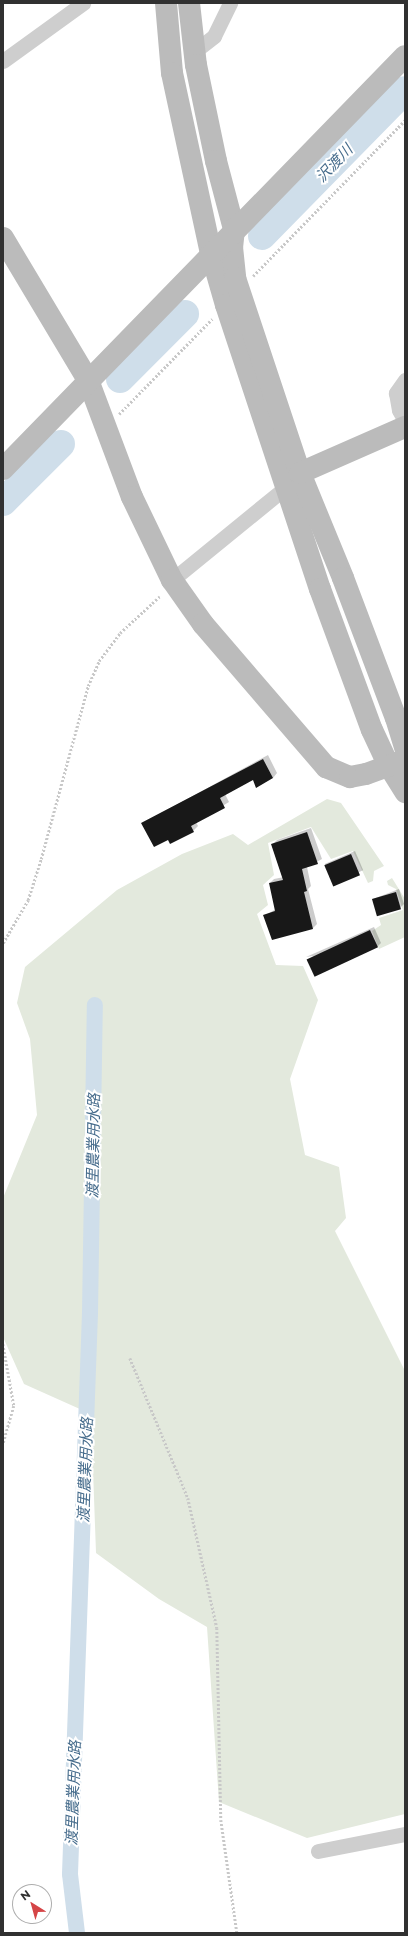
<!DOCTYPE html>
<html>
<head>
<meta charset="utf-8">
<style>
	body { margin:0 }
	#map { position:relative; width:408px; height:1936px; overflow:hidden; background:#fff; font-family:Montserrat,"Noto Sans JP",sans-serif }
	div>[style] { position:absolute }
	.green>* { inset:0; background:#e3e9dd }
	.shadow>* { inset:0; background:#0003; transform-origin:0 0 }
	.canal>* { height:16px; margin:-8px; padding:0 8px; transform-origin:8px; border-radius:8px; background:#cfdeea }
	.river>* { height:28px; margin:-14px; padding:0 14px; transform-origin:14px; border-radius:14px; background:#cfdeea }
	.building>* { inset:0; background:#181818; transform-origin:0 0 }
	.path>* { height:2.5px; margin-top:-1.25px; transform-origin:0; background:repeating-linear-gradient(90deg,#c8c8c8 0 2px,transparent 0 4px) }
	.street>* { height:15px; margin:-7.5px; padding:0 7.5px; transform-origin:7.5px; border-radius:7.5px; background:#cecece }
	.secondary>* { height:22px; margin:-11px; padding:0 11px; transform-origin:11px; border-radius:11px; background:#bbb }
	span { translate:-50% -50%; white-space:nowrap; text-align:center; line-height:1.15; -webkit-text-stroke:4px #fff; paint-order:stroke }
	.water-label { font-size:15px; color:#466c8c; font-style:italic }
	.frame { position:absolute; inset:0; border:4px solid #313131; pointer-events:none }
	.north { position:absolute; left:12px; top:1884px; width:40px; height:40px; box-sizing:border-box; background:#fff; border:1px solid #adadad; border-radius:50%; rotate:323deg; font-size:11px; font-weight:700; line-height:16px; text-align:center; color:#313131 }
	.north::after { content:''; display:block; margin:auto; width:14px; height:18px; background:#d54547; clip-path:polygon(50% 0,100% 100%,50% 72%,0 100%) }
</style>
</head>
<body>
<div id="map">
	<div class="green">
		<i style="clip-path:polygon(327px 799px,341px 803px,384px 866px,374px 871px,373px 881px,368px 883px,353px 851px,331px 859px,311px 827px,268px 843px,274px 875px,263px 885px,268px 905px,257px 914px,276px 965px,303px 966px,318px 1000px,290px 1079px,305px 1155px,339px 1167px,346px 1218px,335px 1231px,405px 1371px,405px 1814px,307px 1838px,219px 1802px,207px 1627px,159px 1599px,96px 1553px,91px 1414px,24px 1384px,3px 1337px,3px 1198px,37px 1115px,30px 1039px,17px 1003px,25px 967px,117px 890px,182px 854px,233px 834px,248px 845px)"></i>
		<i style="clip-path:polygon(392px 878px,405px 899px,405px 937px,379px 949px,372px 931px,381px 925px,379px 918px,403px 910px,396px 889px,388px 885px,387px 881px)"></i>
	</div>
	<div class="shadow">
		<i style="clip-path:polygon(268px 755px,277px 773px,273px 778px,253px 779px,225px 794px,229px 802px,196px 822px,198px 826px,193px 831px,143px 823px)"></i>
		<i style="clip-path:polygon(311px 828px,322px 859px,307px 867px,311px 886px,308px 889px,317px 924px,312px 929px,264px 916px,276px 909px,270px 883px,274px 879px,284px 877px,273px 844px,277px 840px)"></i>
		<i style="left:355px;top:851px;width:21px;height:33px;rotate:67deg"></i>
		<i style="clip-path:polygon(399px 889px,404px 904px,400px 908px,373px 899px)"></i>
		<i style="clip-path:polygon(374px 927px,381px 943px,377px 947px,306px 957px)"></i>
	</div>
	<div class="canal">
		<i style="left:77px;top:1933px;width:59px;rotate:-96.8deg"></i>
		<i style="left:70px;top:1874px;width:561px;rotate:-87.96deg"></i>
		<i style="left:90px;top:1313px;width:308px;rotate:-89.1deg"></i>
	</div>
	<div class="river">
		<i style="left:262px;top:236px;width:204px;rotate:-45.6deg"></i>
		<i style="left:120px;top:379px;width:92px;rotate:-45deg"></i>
		<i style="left:3px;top:502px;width:82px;rotate:-45deg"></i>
	</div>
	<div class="building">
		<i style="clip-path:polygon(263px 759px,273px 778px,256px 788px,253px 780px,220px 798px,225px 808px,191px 826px,194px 832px,170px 844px,168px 840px,154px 847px,141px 823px)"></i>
		<i style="clip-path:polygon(307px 832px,318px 864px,302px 869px,307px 891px,304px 892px,313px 929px,272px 940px,263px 915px,275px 911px,269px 883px,283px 880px,271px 844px)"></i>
		<i style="left:351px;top:854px;width:23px;height:29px;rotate:67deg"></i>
		<i style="left:396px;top:892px;width:18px;height:25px;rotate:74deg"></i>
		<i style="left:370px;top:930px;width:19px;height:70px;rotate:65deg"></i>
	</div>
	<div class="path">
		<i style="left:253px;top:276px;width:218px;rotate:-45.7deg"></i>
		<i style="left:119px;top:414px;width:133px;rotate:-45.6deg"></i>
		<i style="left:3px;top:943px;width:50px;rotate:-59.8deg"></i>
		<i style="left:28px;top:900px;width:43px;rotate:-72.4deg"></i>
		<i style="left:41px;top:859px;width:179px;rotate:-74.8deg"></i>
		<i style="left:88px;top:686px;width:27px;rotate:-66deg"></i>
		<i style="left:99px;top:661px;width:35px;rotate:-53deg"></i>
		<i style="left:120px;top:633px;width:54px;rotate:-42.8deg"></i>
		<i style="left:3px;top:1344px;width:63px;rotate:79.9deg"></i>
		<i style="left:14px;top:1406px;width:40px;rotate:106deg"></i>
		<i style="left:130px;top:1358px;width:152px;rotate:67.5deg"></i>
		<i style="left:188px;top:1498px;width:133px;rotate:77.4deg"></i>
		<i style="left:217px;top:1628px;width:192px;rotate:88.8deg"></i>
		<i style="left:221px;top:1820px;width:114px;rotate:81.9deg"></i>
	</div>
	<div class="street">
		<i style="left:195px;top:51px;width:24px;rotate:-38deg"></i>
		<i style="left:214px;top:36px;width:37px;rotate:-64deg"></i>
		<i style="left:3px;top:61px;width:99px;rotate:-35.9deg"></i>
		<i style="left:405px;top:380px;width:16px;rotate:125deg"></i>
		<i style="left:396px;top:393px;width:17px;rotate:80deg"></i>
		<i style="left:399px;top:410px;width:13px;rotate:61deg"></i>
		<i style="left:172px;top:580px;width:146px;rotate:-39.2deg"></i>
		<i style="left:318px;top:1851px;width:89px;rotate:-11.1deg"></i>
	</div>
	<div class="secondary">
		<i style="left:166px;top:3px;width:70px;rotate:85.1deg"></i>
		<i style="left:172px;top:73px;width:184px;rotate:77.8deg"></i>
		<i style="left:211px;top:253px;width:54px;rotate:73.9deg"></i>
		<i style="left:226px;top:305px;width:299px;rotate:71.7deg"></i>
		<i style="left:320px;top:589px;width:150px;rotate:69.8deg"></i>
		<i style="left:372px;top:730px;width:40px;rotate:65deg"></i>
		<i style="left:389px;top:766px;width:31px;rotate:58deg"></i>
		<i style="left:189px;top:3px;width:62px;rotate:83.6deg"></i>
		<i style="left:196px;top:65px;width:98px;rotate:78.2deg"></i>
		<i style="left:216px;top:161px;width:70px;rotate:75.2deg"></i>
		<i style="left:234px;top:229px;width:18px;rotate:96deg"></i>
		<i style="left:232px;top:247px;width:31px;rotate:84deg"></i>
		<i style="left:235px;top:278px;width:206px;rotate:71.6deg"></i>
		<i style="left:300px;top:473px;width:113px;rotate:67.7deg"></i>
		<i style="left:343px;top:578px;width:150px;rotate:69.3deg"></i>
		<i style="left:396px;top:718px;width:31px;rotate:73deg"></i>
		<i style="left:3px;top:238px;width:165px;rotate:59.1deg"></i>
		<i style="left:88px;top:380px;width:125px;rotate:69.4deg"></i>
		<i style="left:132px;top:497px;width:92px;rotate:64.3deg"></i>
		<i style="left:172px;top:580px;width:54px;rotate:54.8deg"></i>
		<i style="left:203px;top:624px;width:189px;rotate:49.3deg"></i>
		<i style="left:326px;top:767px;width:26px;rotate:23deg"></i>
		<i style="left:350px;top:777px;width:16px;rotate:-11deg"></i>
		<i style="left:366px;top:774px;width:38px;rotate:-20deg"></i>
		<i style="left:3px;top:469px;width:576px;rotate:-45.77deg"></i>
		<i style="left:300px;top:473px;width:115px;rotate:-23.7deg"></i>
	</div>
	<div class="water-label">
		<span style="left:334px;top:163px;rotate:-46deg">沢渡川</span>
		<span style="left:93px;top:1146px;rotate:-89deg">渡里農業用水路</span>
		<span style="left:85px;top:1470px;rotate:-88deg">渡里農業用水路</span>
		<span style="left:73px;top:1793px;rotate:-88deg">渡里農業用水路</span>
	</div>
	<div class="frame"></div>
	<div class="north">N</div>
</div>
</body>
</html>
